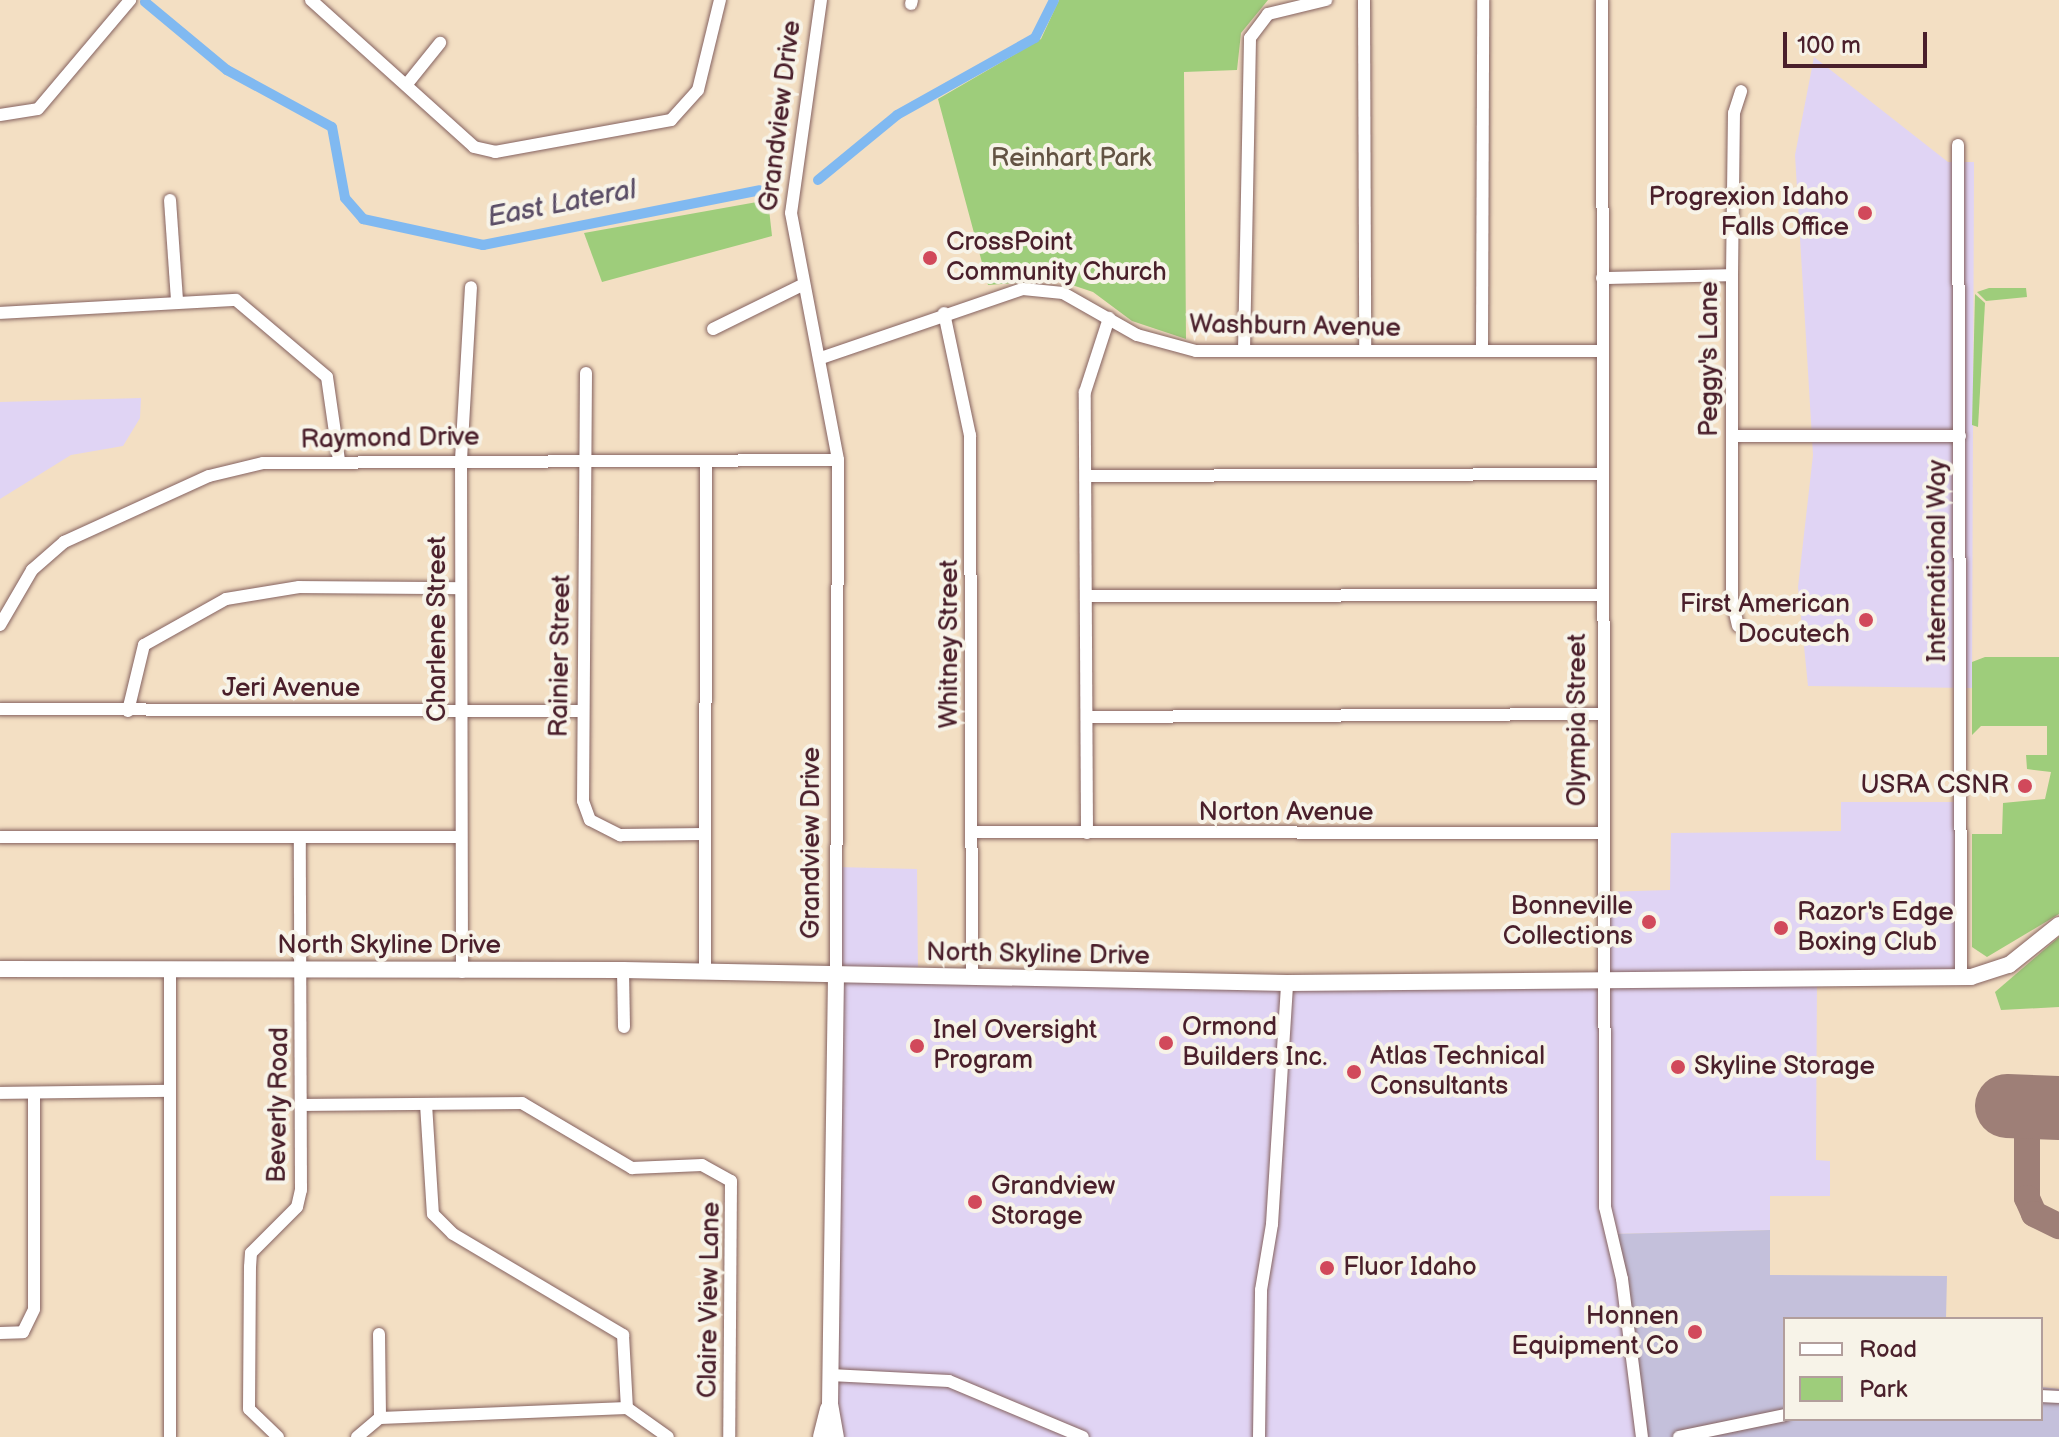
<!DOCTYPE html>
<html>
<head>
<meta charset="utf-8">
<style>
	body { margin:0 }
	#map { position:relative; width:2059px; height:1437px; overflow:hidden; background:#f3dfc3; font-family:"Balsamiq Sans",sans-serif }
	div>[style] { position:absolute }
	.built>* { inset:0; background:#e0d4f4 }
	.industrial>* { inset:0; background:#c4c0db }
	.green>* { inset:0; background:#9ecd7b }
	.canal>* { height:10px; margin:-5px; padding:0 5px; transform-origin:5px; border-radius:5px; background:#80b9f1 }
	.taxiway>* { height:26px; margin:-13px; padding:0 13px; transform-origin:13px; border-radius:13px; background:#9e7f77 }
	.runway>* { height:64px; margin:-32px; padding:0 32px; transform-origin:32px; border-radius:32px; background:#9e7f77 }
	.roads { filter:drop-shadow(0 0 2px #856260) drop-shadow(0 0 2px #856260) }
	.minor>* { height:12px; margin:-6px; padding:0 6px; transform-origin:6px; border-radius:6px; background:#fff }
	.major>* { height:16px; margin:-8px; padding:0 8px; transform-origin:8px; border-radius:8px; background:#fff }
	.dots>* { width:22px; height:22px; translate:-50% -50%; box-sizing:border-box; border:4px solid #f7f3e8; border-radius:50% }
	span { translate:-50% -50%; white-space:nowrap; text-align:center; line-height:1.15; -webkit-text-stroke:8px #f7f3e8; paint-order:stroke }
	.street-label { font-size:26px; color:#4a1f2b }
	.park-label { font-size:26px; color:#635343 }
	.poi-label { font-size:26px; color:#4a1f2b }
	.right { translate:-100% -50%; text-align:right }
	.left { translate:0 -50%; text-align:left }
	.water-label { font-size:28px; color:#5a4d66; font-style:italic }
	.legend { position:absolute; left:1783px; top:1317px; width:260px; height:104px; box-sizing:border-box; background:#f7f3e8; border:2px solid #b29e9c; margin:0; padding:10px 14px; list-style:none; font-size:24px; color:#4a1f2b }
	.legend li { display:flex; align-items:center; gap:16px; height:40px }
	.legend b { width:40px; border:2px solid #b29e9c }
	.scale { position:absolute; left:1783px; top:32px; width:144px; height:36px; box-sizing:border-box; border:4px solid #4a1f2b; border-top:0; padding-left:10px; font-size:24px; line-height:28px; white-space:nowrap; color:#4a1f2b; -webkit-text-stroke:6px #f7f3e8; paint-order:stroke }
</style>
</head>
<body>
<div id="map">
	<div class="built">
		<i style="clip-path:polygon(1814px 57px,1948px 162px,1974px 162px,1972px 688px,1808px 686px,1798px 587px,1813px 455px,1795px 155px)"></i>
		<i style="clip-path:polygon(141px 398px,140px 418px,123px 446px,71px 455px,0 499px,0 402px)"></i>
		<i style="clip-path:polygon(1841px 802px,1960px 802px,1961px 977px,1817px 979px,1816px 1160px,1830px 1161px,1830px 1196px,1770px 1196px,1770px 1230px,1612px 1234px,1642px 1437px,836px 1437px,836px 867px,917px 869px,918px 976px,1601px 980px,1601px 892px,1670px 890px,1671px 833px,1841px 831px)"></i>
	</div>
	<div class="industrial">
		<i style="clip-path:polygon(1770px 1230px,1770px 1275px,1947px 1276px,1946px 1319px,1785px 1319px,1785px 1419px,2041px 1419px,2041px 1387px,2059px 1389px,2059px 1437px,1642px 1437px,1612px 1234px)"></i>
	</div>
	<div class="green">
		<i style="clip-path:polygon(1059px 0,1268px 0,1241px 33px,1237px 70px,1184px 72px,1186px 339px,1132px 321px,1093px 292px,1057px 280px,988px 285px,938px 99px,1041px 39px)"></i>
		<i style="clip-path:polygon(768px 200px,772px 236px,602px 282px,584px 233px)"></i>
		<i style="clip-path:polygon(1989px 288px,2026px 288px,2027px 297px,1986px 301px,1977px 292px)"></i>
		<i style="clip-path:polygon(1975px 294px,1985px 303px,1978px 427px,1972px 425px)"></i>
		<i style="clip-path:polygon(1985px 657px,2059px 657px,2059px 914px,1987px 957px,1972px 947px,1972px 834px,2002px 834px,2003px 803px,2045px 799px,2051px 772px,2027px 769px,2026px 755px,2047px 755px,2047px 726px,1981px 726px,1972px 735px,1972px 662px)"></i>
		<i style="clip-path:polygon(2059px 937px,2059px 1007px,2001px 1010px,1995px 992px)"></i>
	</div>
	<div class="canal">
		<i style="left:145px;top:2px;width:107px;rotate:39.7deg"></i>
		<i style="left:227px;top:70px;width:119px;rotate:28.5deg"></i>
		<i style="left:332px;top:127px;width:72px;rotate:79.6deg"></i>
		<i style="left:345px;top:198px;width:28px;rotate:49deg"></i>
		<i style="left:363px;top:219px;width:123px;rotate:12.2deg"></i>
		<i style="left:483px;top:245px;width:282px;rotate:-11.2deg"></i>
		<i style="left:818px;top:180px;width:102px;rotate:-39.4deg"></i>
		<i style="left:897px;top:115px;width:158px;rotate:-29.2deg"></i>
		<i style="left:1035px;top:38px;width:42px;rotate:-63.4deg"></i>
	</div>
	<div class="taxiway">
		<i style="left:2045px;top:1108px;width:24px;rotate:138deg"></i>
		<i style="left:2027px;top:1124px;width:74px;rotate:90deg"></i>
		<i style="left:2027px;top:1198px;width:17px;rotate:66deg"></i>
		<i style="left:2034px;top:1214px;width:28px;rotate:26deg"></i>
	</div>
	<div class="runway">
		<i style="left:2007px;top:1106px;width:52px;rotate:2.2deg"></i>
	</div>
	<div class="roads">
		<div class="minor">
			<i style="left:311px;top:0;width:219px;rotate:42deg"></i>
			<i style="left:474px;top:147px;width:22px;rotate:13deg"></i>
			<i style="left:495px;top:152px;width:179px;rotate:-10.3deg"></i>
			<i style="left:671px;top:120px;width:40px;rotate:-48deg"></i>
			<i style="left:698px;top:90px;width:93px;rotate:-76.3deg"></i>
			<i style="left:821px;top:0;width:215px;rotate:98deg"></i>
			<i style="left:791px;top:213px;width:251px;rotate:79.2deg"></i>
			<i style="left:838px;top:460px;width:515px;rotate:90.22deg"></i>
			<i style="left:1364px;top:0;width:350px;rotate:89.8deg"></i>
			<i style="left:1602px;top:0;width:1207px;rotate:89.86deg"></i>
			<i style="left:1605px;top:1207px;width:74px;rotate:76.7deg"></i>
			<i style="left:1622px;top:1279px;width:159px;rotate:82.8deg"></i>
			<i style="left:911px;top:4px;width:4px;rotate:-76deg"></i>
			<i style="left:407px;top:84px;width:53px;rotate:-51.2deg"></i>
			<i style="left:0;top:115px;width:38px;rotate:-9deg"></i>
			<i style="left:38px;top:109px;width:143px;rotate:-49.8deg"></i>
			<i style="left:1958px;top:145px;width:832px;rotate:89.79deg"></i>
			<i style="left:170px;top:200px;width:101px;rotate:86deg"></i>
			<i style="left:1602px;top:278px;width:130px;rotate:-1.3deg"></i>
			<i style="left:0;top:313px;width:236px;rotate:-3.2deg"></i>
			<i style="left:236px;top:300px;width:119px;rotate:40.2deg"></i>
			<i style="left:327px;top:377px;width:84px;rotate:81.8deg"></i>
			<i style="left:944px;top:313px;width:125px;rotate:78deg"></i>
			<i style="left:970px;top:435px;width:543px;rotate:89.79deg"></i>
			<i style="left:713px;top:329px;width:97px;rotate:-26.3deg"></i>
			<i style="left:1482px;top:350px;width:350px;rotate:-89.8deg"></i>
			<i style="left:1244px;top:351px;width:313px;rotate:-88.9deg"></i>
			<i style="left:1250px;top:38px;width:30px;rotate:-53deg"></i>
			<i style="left:1268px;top:14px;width:60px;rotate:-13.6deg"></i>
			<i style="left:821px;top:358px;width:213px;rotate:-18.9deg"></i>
			<i style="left:1023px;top:289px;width:40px;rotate:5.7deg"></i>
			<i style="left:1063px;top:293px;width:85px;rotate:29.6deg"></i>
			<i style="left:1137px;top:335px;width:61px;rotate:15.2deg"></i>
			<i style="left:1196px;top:351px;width:406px"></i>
			<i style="left:586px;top:373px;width:428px;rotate:90.4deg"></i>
			<i style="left:583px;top:801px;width:20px;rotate:70deg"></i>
			<i style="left:590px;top:820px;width:34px;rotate:27deg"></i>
			<i style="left:620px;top:835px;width:84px;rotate:-0.7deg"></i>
			<i style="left:1732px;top:436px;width:228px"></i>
			<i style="left:1086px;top:476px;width:515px;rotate:-0.22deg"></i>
			<i style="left:1087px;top:596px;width:514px;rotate:-0.11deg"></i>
			<i style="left:0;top:625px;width:64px;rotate:-59.8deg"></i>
			<i style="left:32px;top:570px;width:43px;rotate:-41.2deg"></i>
			<i style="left:64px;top:542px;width:159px;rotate:-24.5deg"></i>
			<i style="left:209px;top:476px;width:56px;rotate:-13.5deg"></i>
			<i style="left:263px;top:463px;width:575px;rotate:-0.3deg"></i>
			<i style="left:1738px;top:626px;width:28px;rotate:-103deg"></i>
			<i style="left:1732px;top:599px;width:324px;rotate:-90deg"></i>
			<i style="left:1732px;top:275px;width:162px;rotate:-89.3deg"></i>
			<i style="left:1734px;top:113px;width:23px;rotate:-72deg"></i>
			<i style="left:0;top:709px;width:582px;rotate:0.2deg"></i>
			<i style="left:128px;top:711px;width:68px;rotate:-76.4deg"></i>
			<i style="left:144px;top:645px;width:94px;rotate:-29.3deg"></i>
			<i style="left:226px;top:599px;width:74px;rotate:-9.3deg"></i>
			<i style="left:299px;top:587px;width:162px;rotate:0.4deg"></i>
			<i style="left:1089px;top:717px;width:511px;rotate:-0.34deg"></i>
			<i style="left:972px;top:832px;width:628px;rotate:0.09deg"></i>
			<i style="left:1087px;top:833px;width:441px;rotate:-90.3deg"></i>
			<i style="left:1085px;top:392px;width:78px;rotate:-72deg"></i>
			<i style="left:0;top:837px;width:461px"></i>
			<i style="left:623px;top:970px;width:57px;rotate:89deg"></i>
			<i style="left:170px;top:971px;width:466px;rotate:90deg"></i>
			<i style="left:462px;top:972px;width:512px;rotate:-90.11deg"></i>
			<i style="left:461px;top:460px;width:173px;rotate:-86.7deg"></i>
			<i style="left:705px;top:972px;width:511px;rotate:-89.89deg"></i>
			<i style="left:0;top:1093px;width:168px;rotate:-0.7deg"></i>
			<i style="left:426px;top:1104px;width:110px;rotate:86.4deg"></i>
			<i style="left:433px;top:1214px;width:28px;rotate:45deg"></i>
			<i style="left:453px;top:1234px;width:198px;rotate:30.7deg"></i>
			<i style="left:623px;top:1335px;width:73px;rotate:86.9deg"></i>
			<i style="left:304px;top:1105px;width:218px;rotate:-0.5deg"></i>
			<i style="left:522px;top:1103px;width:128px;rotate:30.6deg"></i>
			<i style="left:632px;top:1168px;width:70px;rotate:-2.5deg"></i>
			<i style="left:702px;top:1165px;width:33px;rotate:29deg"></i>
			<i style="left:731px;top:1181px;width:256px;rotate:90.4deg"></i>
			<i style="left:0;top:1333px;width:23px;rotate:-2deg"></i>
			<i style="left:23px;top:1332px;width:25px;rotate:-64deg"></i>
			<i style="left:34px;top:1309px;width:215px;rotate:-90deg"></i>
			<i style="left:379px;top:1334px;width:84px;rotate:89.3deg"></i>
			<i style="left:830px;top:1375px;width:119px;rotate:2.9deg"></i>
			<i style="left:949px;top:1381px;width:145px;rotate:22.7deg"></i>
			<i style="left:2041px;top:1396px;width:18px;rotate:3deg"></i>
			<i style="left:627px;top:1408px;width:50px;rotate:35.3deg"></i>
			<i style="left:278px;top:1437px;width:40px;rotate:-136deg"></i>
			<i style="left:249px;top:1409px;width:142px;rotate:-89.6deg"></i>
			<i style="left:250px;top:1267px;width:14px;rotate:-86deg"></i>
			<i style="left:251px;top:1253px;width:65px;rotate:-45deg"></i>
			<i style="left:297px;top:1207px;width:17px;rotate:-77deg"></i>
			<i style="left:301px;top:1190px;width:352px;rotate:-90.2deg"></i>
			<i style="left:357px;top:1437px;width:30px;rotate:-40deg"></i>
			<i style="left:380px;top:1418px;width:247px;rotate:-2.3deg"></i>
			<i style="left:1259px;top:1437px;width:147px;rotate:-89.2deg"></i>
			<i style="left:1261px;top:1290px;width:67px;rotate:-80.5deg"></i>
			<i style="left:1272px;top:1224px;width:241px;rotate:-86.4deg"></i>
			<i style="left:1679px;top:1437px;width:108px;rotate:-11.7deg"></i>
		</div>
		<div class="major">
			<i style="left:0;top:969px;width:623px;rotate:0.09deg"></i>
			<i style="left:623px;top:970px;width:664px;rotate:1.12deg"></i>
			<i style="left:1287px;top:983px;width:684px;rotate:-0.5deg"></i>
			<i style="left:1971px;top:977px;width:40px;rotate:-18deg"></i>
			<i style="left:2009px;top:965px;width:64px;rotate:-38.7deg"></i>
			<i style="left:836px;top:975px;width:429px;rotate:90.8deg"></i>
			<i style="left:830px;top:1404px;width:34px;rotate:80deg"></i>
			<i style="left:821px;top:1437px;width:29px;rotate:-76deg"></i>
		</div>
	</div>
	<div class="dots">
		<i style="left:1865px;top:213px;background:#d1495b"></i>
		<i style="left:930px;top:258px;background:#d1495b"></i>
		<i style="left:1866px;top:620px;background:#d1495b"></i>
		<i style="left:2025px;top:786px;background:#d1495b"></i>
		<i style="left:1649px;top:922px;background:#d1495b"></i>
		<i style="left:1781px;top:928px;background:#d1495b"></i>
		<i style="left:1166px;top:1043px;background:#d1495b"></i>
		<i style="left:917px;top:1046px;background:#d1495b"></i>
		<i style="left:1678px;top:1067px;background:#d1495b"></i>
		<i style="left:1354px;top:1072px;background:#d1495b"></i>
		<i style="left:975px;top:1202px;background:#d1495b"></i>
		<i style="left:1327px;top:1268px;background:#d1495b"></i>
		<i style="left:1695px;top:1332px;background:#d1495b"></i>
	</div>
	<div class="street-label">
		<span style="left:781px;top:116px;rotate:-83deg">Grandview Drive</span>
		<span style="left:1295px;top:327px;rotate:1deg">Washburn Avenue</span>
		<span style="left:1710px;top:359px;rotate:-90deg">Peggy's Lane</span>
		<span style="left:390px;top:439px;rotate:-1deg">Raymond Drive</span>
		<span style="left:1938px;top:561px;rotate:-90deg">International Way</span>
		<span style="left:438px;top:629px;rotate:-90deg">Charlene Street</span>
		<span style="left:950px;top:644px;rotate:-90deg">Whitney Street</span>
		<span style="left:561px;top:656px;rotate:-89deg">Rainier Street</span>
		<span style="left:291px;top:689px">Jeri Avenue</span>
		<span style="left:1578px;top:720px;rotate:-90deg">Olympia Street</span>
		<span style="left:1286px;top:813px">Norton Avenue</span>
		<span style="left:812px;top:843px;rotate:-90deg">Grandview Drive</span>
		<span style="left:389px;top:946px">North Skyline Drive</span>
		<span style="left:1038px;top:955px;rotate:1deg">North Skyline Drive</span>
		<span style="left:279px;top:1105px;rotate:-89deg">Beverly Road</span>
		<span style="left:710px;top:1300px;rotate:-89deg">Claire View Lane</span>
	</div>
	<div class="park-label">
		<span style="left:1071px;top:159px">Reinhart Park</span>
	</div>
	<div class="poi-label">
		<span class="right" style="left:1849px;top:213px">Progrexion Idaho<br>Falls Office</span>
		<span class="left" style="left:946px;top:258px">CrossPoint<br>Community Church</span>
		<span class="right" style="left:1850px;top:620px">First American<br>Docutech</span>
		<span class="right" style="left:2009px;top:786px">USRA CSNR</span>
		<span class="right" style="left:1633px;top:922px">Bonneville<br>Collections</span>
		<span class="left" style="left:1797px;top:928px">Razor's Edge<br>Boxing Club</span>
		<span class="left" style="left:1182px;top:1043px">Ormond<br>Builders Inc.</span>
		<span class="left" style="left:933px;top:1046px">Inel Oversight<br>Program</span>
		<span class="left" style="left:1370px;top:1072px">Atlas Technical<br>Consultants</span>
		<span class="left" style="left:1694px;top:1067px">Skyline Storage</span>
		<span class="left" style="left:991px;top:1202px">Grandview<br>Storage</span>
		<span class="left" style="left:1343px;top:1268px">Fluor Idaho</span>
		<span class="right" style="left:1679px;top:1332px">Honnen<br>Equipment Co</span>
	</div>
	<div class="water-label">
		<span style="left:562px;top:204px;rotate:-11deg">East Lateral</span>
	</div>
	<ul class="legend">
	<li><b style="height:10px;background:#fff"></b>Road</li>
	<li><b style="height:22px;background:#9ecd7b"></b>Park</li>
	</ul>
	<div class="scale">100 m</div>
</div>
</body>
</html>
